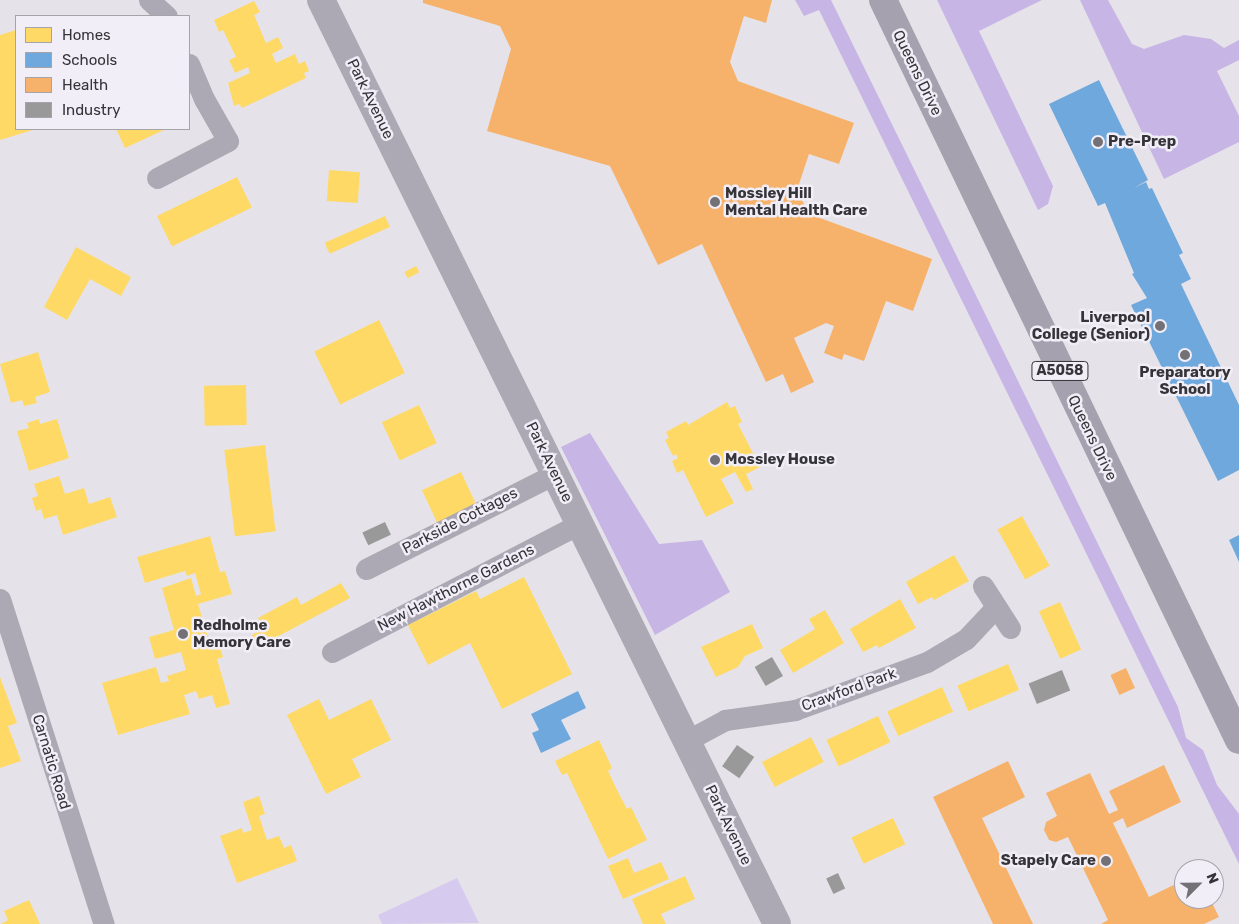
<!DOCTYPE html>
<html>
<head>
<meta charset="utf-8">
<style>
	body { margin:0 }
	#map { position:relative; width:1239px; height:924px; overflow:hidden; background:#e5e3e9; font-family:Rubik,sans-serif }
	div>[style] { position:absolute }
	.green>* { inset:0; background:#d6cbee }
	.forest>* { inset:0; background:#c6b5e5 }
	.homes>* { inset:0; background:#ffd966; transform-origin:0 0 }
	.schools>* { inset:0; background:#6fa8dc }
	.health>* { inset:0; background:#f6b26b; transform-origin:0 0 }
	.industry>* { inset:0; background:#999; transform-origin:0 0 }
	.minor>* { height:21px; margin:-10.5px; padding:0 10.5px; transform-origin:10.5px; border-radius:10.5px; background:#ada9b4 }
	.tertiary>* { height:28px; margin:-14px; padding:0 14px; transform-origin:14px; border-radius:14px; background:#ada9b4 }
	.primary>* { height:28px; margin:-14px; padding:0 14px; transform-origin:14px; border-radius:14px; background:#a5a1ae }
	.dots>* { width:14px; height:14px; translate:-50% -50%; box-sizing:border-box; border:2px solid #f1eef8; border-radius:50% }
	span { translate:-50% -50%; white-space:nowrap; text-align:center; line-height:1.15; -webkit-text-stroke:5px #f1eef8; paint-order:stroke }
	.shield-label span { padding:1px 4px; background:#f1eef8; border:1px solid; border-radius:4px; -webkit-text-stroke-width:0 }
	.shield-label { font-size:14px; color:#353438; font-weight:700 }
	.street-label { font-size:15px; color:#353438 }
	.poi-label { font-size:15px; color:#353438; font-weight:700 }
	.left { translate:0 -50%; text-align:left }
	.right { translate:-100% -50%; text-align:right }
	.legend { position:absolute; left:15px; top:15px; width:175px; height:115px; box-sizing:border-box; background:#f1eef8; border:1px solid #a6a4ab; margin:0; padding:6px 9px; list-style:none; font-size:15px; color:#353438 }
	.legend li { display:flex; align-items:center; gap:10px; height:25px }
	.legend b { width:25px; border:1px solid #a6a4ab }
	.north { position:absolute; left:1174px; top:859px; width:50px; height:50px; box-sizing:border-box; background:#f1eef8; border:1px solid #a6a4ab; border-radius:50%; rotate:67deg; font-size:14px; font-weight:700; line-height:20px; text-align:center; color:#353438 }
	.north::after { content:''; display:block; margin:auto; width:18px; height:22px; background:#737176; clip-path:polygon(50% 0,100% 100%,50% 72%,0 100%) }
</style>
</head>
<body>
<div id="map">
	<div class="green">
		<i style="clip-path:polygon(457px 878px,479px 923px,382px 924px,378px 915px)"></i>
	</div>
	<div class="forest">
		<i style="clip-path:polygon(795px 0,831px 0,1178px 707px,1186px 738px,1203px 750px,1217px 785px,1239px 814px,1239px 864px,819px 10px,804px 16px)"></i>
		<i style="clip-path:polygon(937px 0,1042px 0,979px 31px,1053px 186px,1048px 204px,1038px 210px)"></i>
		<i style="clip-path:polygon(1080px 0,1108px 0,1132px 44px,1144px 49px,1184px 35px,1211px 39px,1224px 48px,1239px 40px,1239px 60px,1217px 71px,1239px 116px,1239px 142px,1164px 179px)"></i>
		<i style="clip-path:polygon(590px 433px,659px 544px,702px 540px,730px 592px,655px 635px,561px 447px)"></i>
	</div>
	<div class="homes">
		<i style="clip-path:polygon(254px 1px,260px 12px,254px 15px,266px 43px,278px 37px,283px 48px,272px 54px,276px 63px,295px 54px,299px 64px,305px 61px,309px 71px,304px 73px,306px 78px,242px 108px,239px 104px,234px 106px,228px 83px,250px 73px,248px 67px,235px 73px,229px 60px,236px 57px,223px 30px,219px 32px,214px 20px)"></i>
		<i style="clip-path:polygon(16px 30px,16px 129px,36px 129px,0 140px,0 35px)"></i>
		<i style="clip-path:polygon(116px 129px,166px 129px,125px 148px)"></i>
		<i style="left:329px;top:170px;width:31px;height:31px;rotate:4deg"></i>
		<i style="left:237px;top:177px;width:34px;height:89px;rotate:64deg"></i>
		<i style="left:385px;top:216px;width:12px;height:66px;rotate:66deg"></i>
		<i style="clip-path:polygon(76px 247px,131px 277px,121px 296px,90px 279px,67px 320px,44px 307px)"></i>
		<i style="left:416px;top:266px;width:7px;height:13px;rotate:63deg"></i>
		<i style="left:379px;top:320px;width:59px;height:72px;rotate:64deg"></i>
		<i style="clip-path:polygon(38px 352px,50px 392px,35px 397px,37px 403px,24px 406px,22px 400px,11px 403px,0 364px)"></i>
		<i style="left:246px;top:385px;width:40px;height:42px;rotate:89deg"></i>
		<i style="clip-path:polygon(727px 402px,730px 408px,735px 406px,742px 422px,738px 424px,760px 467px,746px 474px,753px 489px,746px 492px,735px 472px,721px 479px,734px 503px,706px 517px,683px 470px,677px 473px,672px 461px,678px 458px,676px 454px,673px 456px,665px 440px,669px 438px,666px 432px,686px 421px,688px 425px)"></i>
		<i style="left:419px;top:405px;width:42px;height:41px;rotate:65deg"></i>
		<i style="clip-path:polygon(39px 419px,40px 424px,57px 419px,69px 458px,29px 471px,17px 431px,29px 428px,27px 423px)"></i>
		<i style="left:265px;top:445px;width:87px;height:41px;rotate:83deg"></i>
		<i style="left:461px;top:472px;width:40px;height:43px;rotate:65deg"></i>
		<i style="clip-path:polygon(59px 476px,65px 494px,84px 488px,89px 504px,110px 497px,117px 517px,63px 535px,57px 515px,44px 519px,41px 509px,36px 511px,32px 498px,38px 496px,34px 484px)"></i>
		<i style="left:1022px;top:516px;width:57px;height:28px;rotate:61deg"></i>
		<i style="clip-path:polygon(210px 536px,220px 572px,225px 571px,232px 594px,198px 604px,212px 650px,220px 648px,223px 657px,217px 659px,230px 704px,216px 708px,212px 695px,199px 699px,196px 691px,184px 695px,190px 714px,118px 735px,102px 683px,156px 667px,161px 683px,169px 681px,167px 676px,186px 670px,181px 652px,155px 659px,149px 637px,174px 630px,162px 588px,191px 578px,196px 596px,201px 594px,195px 573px,187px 576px,185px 571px,145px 583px,137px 557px)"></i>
		<i style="clip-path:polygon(954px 555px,969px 581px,934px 600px,932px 597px,918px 604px,906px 582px)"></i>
		<i style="clip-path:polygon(524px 577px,572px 674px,502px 709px,470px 643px,428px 665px,408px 625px,476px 591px,480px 599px)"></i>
		<i style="clip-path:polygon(341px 583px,350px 598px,258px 647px,252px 635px,264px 628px,258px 618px,297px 597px,301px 605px)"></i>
		<i style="clip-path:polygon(900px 599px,916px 628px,879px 648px,877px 645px,863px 652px,850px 629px)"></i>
		<i style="left:1060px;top:602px;width:52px;height:23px;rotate:66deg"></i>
		<i style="clip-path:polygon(825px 610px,844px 643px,793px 673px,780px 650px,815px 629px,809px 619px)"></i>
		<i style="clip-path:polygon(752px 624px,763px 648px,745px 656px,738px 667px,716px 677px,701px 647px)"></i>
		<i style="left:1008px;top:664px;width:28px;height:55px;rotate:67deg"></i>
		<i style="clip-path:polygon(0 677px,17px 723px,8px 726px,21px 761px,0 768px)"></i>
		<i style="left:942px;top:687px;width:27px;height:60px;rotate:66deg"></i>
		<i style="clip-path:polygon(319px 699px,329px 720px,371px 699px,391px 740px,352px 759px,361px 777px,326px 794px,287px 715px)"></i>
		<i style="left:878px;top:716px;width:29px;height:57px;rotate:65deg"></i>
		<i style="left:811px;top:737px;width:28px;height:55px;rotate:63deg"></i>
		<i style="clip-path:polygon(599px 740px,612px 768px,608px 771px,617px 790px,627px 809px,631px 807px,647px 840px,608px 859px,567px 773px,562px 775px,555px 761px)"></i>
		<i style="clip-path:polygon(259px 796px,265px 814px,259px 816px,267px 840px,279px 836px,284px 848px,291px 845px,297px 861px,237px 883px,220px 836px,242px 828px,243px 833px,252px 830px,243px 802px)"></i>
		<i style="left:893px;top:818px;width:29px;height:46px;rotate:65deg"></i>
		<i style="clip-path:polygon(628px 858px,634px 873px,661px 862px,669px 879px,623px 899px,608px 866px)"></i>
		<i style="clip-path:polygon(685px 876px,695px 899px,661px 914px,666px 924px,643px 924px,632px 899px)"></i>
		<i style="clip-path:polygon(29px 900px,40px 924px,1px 924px,8px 920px,4px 911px)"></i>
	</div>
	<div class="schools">
		<i style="clip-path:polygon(1099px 80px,1148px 180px,1134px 188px,1146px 182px,1149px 189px,1152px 188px,1183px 253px,1179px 255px,1191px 279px,1181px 284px,1239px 405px,1239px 470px,1218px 481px,1131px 305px,1147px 298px,1132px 274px,1134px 273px,1105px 203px,1098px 206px,1049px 104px)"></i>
		<i style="clip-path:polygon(1239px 535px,1239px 562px,1229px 540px)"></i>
		<i style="clip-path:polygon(578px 691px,586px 708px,561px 720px,571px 739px,541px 753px,532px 733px,539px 730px,531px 714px)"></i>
	</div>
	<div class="health">
		<i style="clip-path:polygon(423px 0,772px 0,766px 23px,744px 16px,730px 62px,738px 81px,854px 123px,839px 164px,809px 154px,797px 190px,809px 214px,932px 259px,913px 311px,886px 301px,864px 361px,844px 354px,842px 360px,824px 353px,834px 326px,826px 323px,794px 338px,814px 382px,791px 393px,783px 374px,766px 382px,702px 244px,658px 265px,610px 166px,487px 131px,511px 49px,500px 26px,423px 3px)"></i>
		<i style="left:1126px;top:668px;width:22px;height:17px;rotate:66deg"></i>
		<i style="clip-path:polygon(1008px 761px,1025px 797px,982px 818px,1033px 924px,993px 924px,933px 797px)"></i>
		<i style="clip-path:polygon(1164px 765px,1181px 802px,1127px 828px,1123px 818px,1113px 823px,1149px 897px,1184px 880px,1184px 899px,1210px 899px,1219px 917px,1204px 924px,1101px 924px,1108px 920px,1068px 837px,1056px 842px,1049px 840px,1044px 830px,1046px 822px,1057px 816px,1046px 793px,1090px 773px,1109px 814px,1118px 810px,1109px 791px)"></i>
	</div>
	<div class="industry">
		<i style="left:385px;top:522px;width:14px;height:25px;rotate:65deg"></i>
		<i style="left:772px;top:657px;width:22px;height:20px;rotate:60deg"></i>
		<i style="left:1062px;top:670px;width:22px;height:36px;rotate:68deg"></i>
		<i style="left:737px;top:745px;width:21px;height:26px;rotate:35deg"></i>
		<i style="left:838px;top:873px;width:17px;height:13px;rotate:65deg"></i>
	</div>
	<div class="minor">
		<i style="left:149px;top:0;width:24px;rotate:42deg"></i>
		<i style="left:157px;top:178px;width:80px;rotate:-27.5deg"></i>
		<i style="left:228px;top:141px;width:48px;rotate:-119.7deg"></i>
		<i style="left:204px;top:99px;width:38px;rotate:-113deg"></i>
		<i style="left:366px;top:569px;width:212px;rotate:-26.7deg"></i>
		<i style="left:983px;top:586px;width:50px;rotate:57.3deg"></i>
		<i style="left:0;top:599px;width:341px;rotate:72.3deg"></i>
		<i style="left:332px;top:652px;width:278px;rotate:-27.4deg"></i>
		<i style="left:686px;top:741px;width:44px;rotate:-28.3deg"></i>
		<i style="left:725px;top:720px;width:71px;rotate:-8.1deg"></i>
		<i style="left:795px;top:710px;width:140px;rotate:-20deg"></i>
		<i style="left:927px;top:662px;width:45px;rotate:-30.5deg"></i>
		<i style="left:966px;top:639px;width:44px;rotate:-46.8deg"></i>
	</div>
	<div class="tertiary">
		<i style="left:321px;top:0;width:1030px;rotate:63.73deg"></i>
	</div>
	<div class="primary">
		<i style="left:883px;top:0;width:821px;rotate:64.31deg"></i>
	</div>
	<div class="dots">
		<i style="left:1098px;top:142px;background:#737176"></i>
		<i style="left:715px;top:202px;background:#737176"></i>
		<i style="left:1160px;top:326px;background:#737176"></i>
		<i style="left:1185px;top:355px;background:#737176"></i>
		<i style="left:715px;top:460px;background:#737176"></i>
		<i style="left:183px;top:634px;background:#737176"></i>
		<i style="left:1106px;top:861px;background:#737176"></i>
	</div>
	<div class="shield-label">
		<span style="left:1060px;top:371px">A5058</span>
	</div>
	<div class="street-label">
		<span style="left:917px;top:73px;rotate:64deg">Queens Drive</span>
		<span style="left:370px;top:99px;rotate:64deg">Park Avenue</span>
		<span style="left:1092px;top:438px;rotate:64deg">Queens Drive</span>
		<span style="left:549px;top:462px;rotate:64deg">Park Avenue</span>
		<span style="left:460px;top:521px;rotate:-27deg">Parkside Cottages</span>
		<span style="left:456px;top:588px;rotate:-27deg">New Hawthorne Gardens</span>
		<span style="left:849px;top:690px;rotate:-20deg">Crawford Park</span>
		<span style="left:51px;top:762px;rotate:73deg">Carnatic Road</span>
		<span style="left:728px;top:825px;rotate:64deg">Park Avenue</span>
	</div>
	<div class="poi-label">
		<span class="left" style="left:1108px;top:142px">Pre-Prep</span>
		<span class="left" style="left:725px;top:202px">Mossley Hill<br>Mental Health Care</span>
		<span class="right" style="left:1150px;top:326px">Liverpool<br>College (Senior)</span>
		<span style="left:1185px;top:381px">Preparatory<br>School</span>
		<span class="left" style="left:725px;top:460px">Mossley House</span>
		<span class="left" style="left:193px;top:634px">Redholme<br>Memory Care</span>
		<span class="right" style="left:1096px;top:861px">Stapely Care</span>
	</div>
	<ul class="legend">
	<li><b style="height:14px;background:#ffd966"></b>Homes</li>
	<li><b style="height:14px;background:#6fa8dc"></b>Schools</li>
	<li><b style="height:14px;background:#f6b26b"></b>Health</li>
	<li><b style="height:14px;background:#999"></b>Industry</li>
	</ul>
	<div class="north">N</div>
</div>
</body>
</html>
